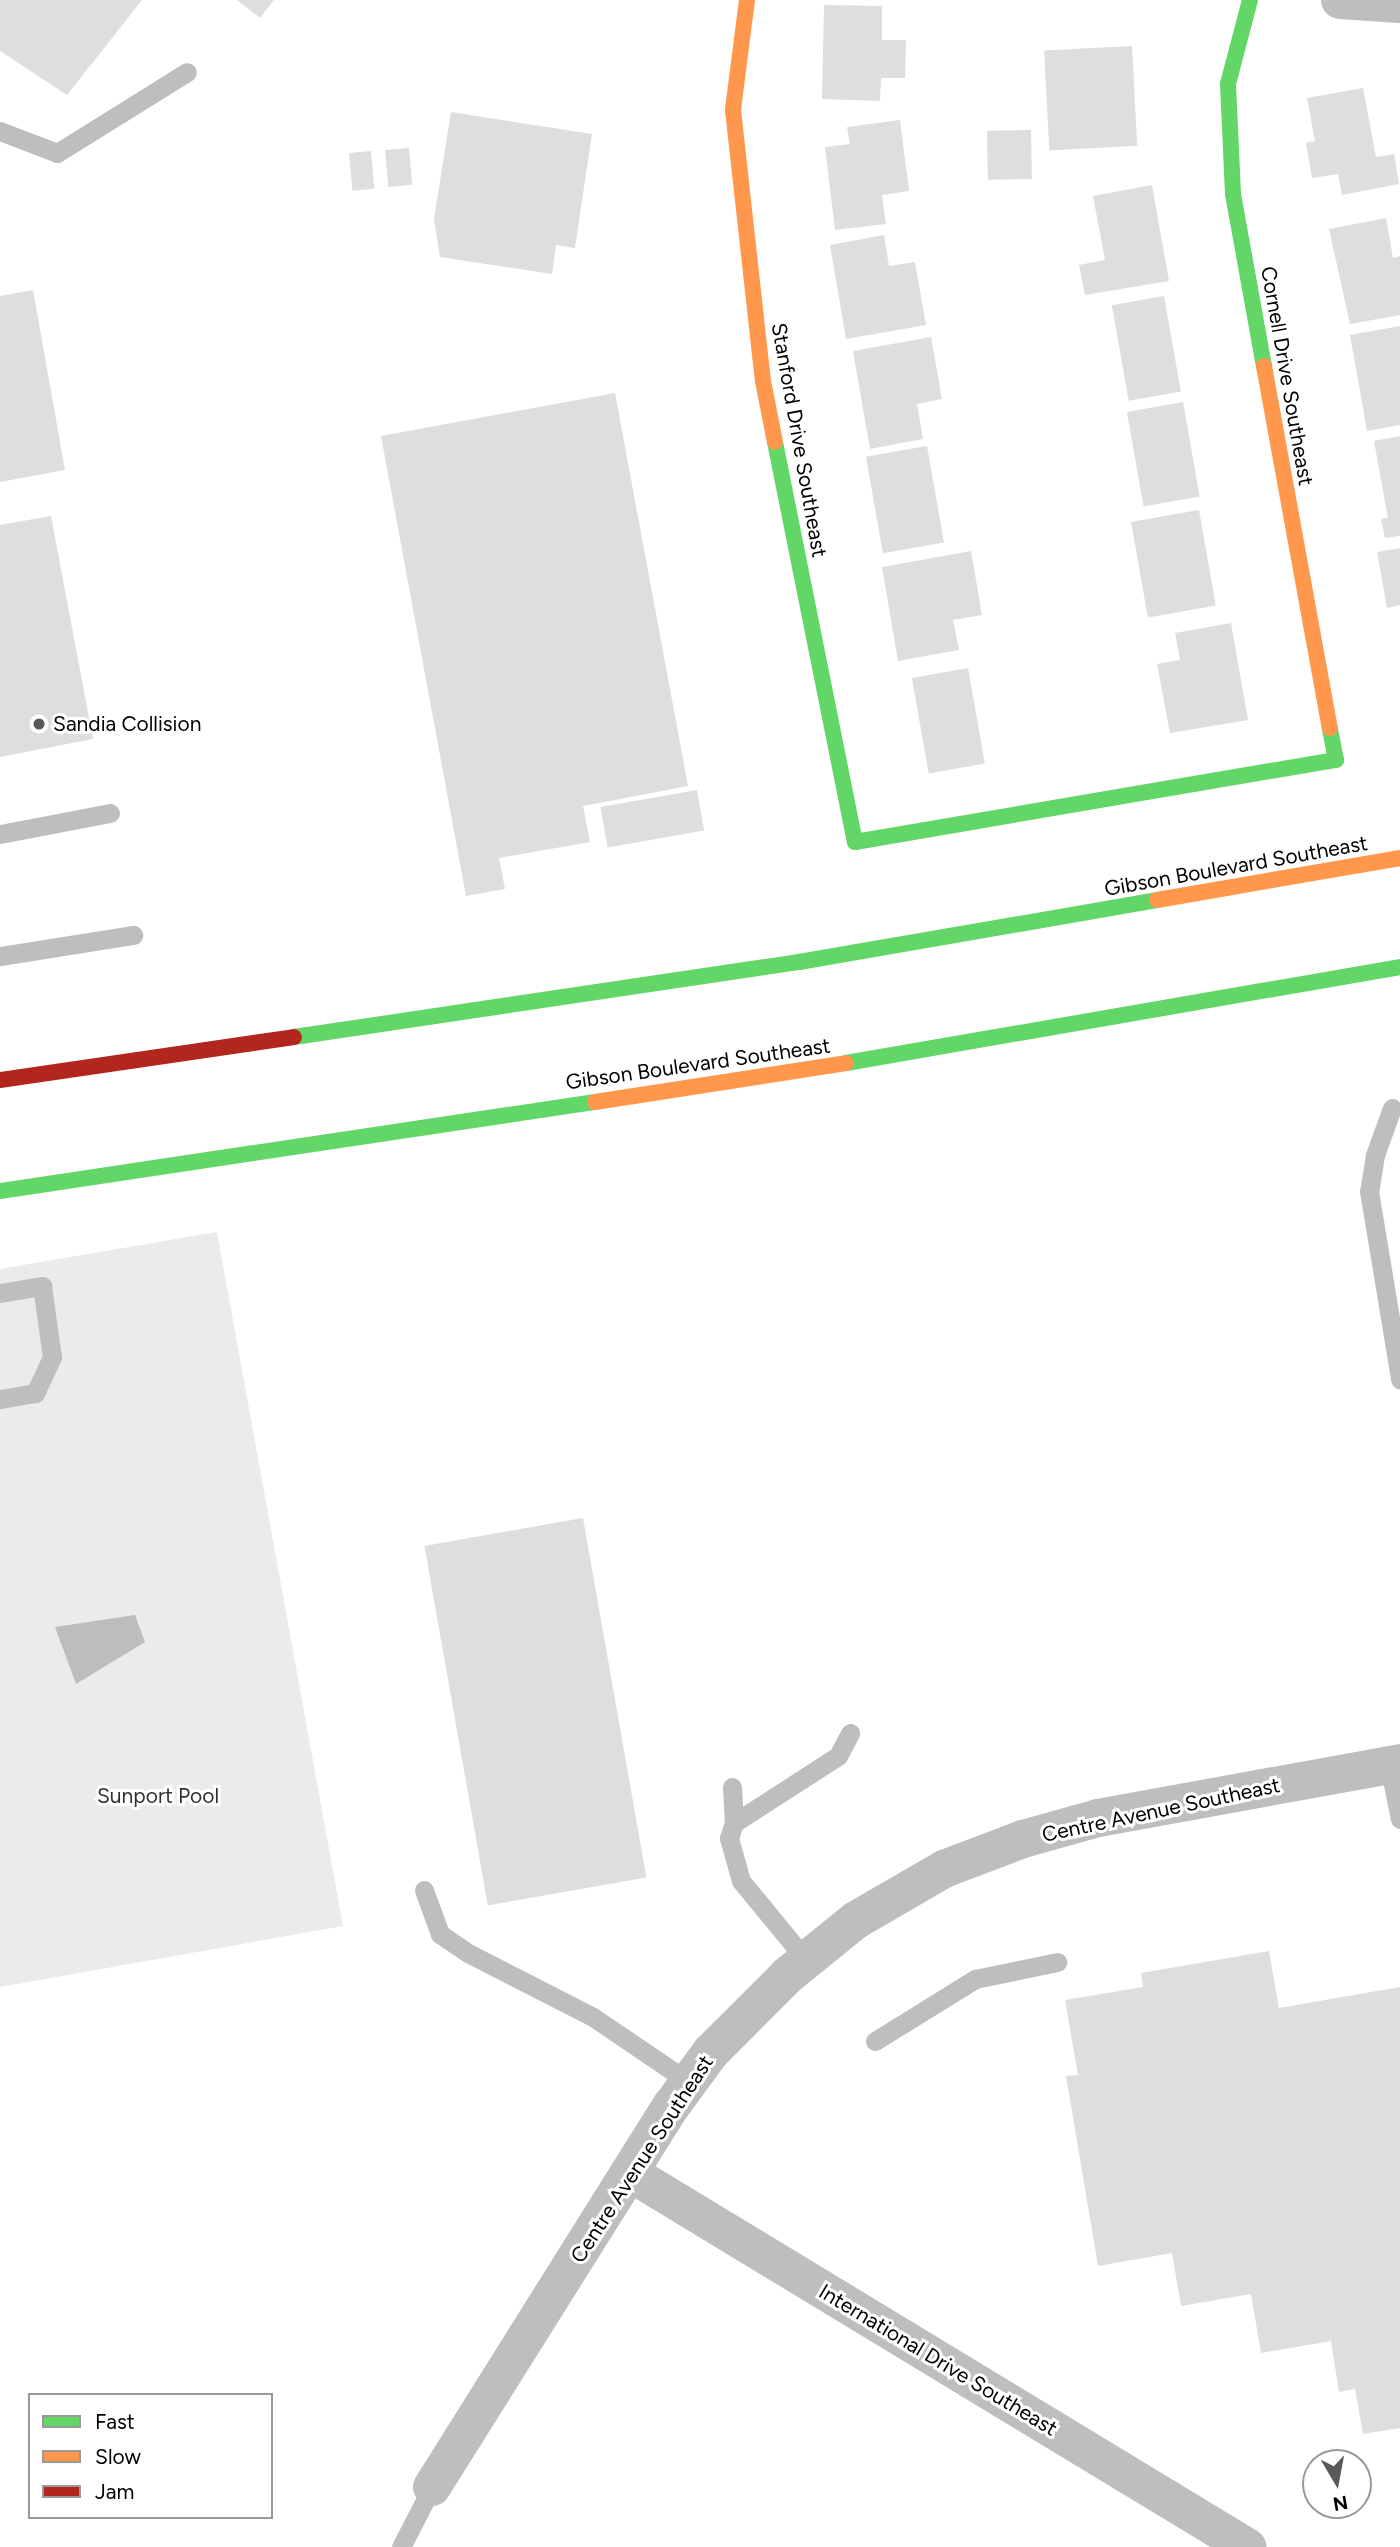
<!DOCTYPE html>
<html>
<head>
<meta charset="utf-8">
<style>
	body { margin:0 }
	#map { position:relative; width:1400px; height:2547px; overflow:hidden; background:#fff; font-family:Figtree,sans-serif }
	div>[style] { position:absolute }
	.green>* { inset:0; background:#ebebeb }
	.water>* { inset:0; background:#bdbdbd }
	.building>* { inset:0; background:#dedede; transform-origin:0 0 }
	.lane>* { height:19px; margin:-9.5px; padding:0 9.5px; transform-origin:9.5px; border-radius:9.5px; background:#bebebe }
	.street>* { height:38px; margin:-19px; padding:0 19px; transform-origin:19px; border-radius:19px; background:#bebebe }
	.fast>* { height:16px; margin:-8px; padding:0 8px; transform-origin:8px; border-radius:8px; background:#63d668 }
	.slow>* { height:16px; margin:-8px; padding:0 8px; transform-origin:8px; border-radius:8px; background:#ff974d }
	.jam>* { height:16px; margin:-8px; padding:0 8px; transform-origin:8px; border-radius:8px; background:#b3261e }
	.dots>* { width:19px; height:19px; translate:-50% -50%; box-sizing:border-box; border:4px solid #fff; border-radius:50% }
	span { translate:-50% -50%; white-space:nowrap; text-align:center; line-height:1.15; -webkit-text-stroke:6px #fff; paint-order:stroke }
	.street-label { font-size:21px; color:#000 }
	.poi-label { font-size:21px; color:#000 }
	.left { translate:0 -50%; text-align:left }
	.park-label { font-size:21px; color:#313131 }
	.legend { position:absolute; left:28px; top:2393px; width:245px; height:126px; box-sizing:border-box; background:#fff; border:2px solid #999; margin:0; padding:9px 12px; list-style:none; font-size:21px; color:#000 }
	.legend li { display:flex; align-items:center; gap:14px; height:35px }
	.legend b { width:35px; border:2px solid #999 }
	.north { position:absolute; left:1302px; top:2449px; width:70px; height:70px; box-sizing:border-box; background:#fff; border:2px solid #999; border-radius:50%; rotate:170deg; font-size:19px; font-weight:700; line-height:28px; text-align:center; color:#000 }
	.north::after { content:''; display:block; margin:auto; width:24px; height:32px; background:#595959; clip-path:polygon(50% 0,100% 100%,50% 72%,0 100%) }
</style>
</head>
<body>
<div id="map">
	<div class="green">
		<i style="clip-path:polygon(217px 1232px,343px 1926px,0 1987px,0 1269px)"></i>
	</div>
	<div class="water">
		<i style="clip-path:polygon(135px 1615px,145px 1642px,76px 1684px,55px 1627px)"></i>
	</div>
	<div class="building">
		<i style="clip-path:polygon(0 0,142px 0,67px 95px,0 51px)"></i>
		<i style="clip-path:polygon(237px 0,274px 0,260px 18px)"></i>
		<i style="clip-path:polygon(824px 5px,882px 6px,882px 40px,906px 40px,905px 78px,881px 78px,880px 101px,822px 99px)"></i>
		<i style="left:1132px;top:46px;width:100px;height:88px;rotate:87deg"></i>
		<i style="clip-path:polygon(1363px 88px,1376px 157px,1394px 154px,1399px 184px,1342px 195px,1338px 174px,1312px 178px,1306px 143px,1315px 141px,1307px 98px)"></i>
		<i style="clip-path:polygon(451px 112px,592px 134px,575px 248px,556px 245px,552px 274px,440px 257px,434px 219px)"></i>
		<i style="clip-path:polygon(900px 120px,909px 191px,882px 195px,886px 224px,835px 230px,825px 147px,850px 144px,847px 127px)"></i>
		<i style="left:1031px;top:130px;width:49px;height:44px;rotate:89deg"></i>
		<i style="left:409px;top:148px;width:37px;height:24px;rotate:85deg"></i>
		<i style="left:371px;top:151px;width:38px;height:22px;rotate:85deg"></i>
		<i style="clip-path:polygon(1152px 185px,1169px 281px,1085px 295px,1079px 265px,1105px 260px,1093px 196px)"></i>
		<i style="clip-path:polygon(1386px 218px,1393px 258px,1400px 256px,1400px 315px,1350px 324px,1329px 229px)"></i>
		<i style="clip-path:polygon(884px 235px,889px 266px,915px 262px,926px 325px,846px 339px,830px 245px)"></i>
		<i style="clip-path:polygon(33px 290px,65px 470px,0 482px,0 296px)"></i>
		<i style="left:1164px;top:296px;width:97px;height:53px;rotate:80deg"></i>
		<i style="clip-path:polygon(1400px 326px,1400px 425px,1367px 431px,1350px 335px)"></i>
		<i style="clip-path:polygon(931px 337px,942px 399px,917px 404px,923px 439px,870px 449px,853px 351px)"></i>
		<i style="clip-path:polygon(615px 393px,688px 786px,583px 806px,590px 842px,499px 858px,505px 889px,466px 896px,381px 436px)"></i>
		<i style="left:1183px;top:402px;width:96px;height:57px;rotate:80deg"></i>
		<i style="clip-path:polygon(1400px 436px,1400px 536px,1385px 538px,1381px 519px,1388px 518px,1374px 441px)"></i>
		<i style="left:927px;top:446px;width:98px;height:62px;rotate:80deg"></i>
		<i style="left:1199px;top:510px;width:97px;height:69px;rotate:80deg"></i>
		<i style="clip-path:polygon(51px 516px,93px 739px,0 757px,0 525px)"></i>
		<i style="clip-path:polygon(1400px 548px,1400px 605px,1387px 608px,1377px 552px)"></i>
		<i style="clip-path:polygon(971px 551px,982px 615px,953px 620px,959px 650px,898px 661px,882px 567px)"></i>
		<i style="clip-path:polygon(1231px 623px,1248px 720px,1170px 733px,1157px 664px,1180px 660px,1175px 633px)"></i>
		<i style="left:968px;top:668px;width:97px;height:57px;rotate:80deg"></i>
		<i style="left:697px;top:790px;width:41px;height:98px;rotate:80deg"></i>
		<i style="left:583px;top:1518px;width:365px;height:161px;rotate:80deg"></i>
		<i style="clip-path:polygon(1269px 1951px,1279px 2008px,1400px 1987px,1400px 2428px,1363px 2434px,1355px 2389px,1339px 2392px,1331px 2341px,1261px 2353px,1251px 2294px,1181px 2306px,1172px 2253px,1098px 2266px,1066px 2076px,1078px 2075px,1065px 2000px,1143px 1987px,1141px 1973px)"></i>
	</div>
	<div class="lane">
		<i style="left:0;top:131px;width:61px;rotate:21.1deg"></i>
		<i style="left:57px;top:153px;width:153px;rotate:-31.9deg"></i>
		<i style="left:0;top:834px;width:112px;rotate:-10.8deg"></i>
		<i style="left:0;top:956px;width:135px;rotate:-9deg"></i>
		<i style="left:1392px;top:1108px;width:50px;rotate:109.9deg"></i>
		<i style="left:1375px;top:1155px;width:36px;rotate:99deg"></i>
		<i style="left:1369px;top:1191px;width:191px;rotate:80.6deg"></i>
		<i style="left:0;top:1293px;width:43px;rotate:-9.5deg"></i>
		<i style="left:42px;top:1286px;width:72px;rotate:82deg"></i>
		<i style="left:52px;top:1357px;width:40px;rotate:115deg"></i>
		<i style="left:35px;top:1393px;width:36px;rotate:170deg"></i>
		<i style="left:1389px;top:1765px;width:55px;rotate:78.5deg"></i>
		<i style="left:732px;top:1787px;width:36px;rotate:87deg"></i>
		<i style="left:424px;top:1890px;width:47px;rotate:70deg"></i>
		<i style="left:440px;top:1934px;width:34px;rotate:34deg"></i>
		<i style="left:468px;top:1953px;width:140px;rotate:27.1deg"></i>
		<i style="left:593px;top:2017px;width:116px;rotate:34.1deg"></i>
		<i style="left:806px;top:1960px;width:102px;rotate:-129.4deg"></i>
		<i style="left:741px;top:1881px;width:45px;rotate:-105.6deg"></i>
		<i style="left:729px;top:1838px;width:16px;rotate:-72deg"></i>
		<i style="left:734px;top:1823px;width:124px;rotate:-32.8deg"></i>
		<i style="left:838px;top:1756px;width:26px;rotate:-62deg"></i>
		<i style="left:875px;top:2041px;width:118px;rotate:-31.8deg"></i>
		<i style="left:975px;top:1979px;width:84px;rotate:-11.7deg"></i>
		<i style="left:401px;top:2547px;width:68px;rotate:-62.7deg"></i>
	</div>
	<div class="street">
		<i style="left:1340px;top:0;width:60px;rotate:3.8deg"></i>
		<i style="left:630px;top:2173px;width:722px;rotate:31.22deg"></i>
		<i style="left:432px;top:2487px;width:451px;rotate:-57.9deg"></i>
		<i style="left:672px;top:2105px;width:66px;rotate:-53.7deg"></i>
		<i style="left:711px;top:2052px;width:109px;rotate:-45deg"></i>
		<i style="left:788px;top:1975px;width:87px;rotate:-39deg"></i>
		<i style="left:856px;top:1920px;width:102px;rotate:-30.1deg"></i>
		<i style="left:944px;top:1869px;width:85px;rotate:-20.8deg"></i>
		<i style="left:1023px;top:1839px;width:78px;rotate:-15.6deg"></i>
		<i style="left:1098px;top:1818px;width:307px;rotate:-10.3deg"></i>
	</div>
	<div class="fast">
		<i style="left:1250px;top:0;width:87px;rotate:104.7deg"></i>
		<i style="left:1228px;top:84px;width:110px;rotate:87.4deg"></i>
		<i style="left:1233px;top:194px;width:175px;rotate:79.8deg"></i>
		<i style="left:775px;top:442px;width:408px;rotate:78.7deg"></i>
		<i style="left:855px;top:842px;width:488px;rotate:-9.7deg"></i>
		<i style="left:1336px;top:760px;width:33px;rotate:-101deg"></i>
		<i style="left:294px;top:1037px;width:511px;rotate:-8.45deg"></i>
		<i style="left:799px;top:962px;width:363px;rotate:-9.8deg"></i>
		<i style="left:846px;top:1063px;width:562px;rotate:-9.83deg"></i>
		<i style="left:0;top:1191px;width:602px;rotate:-8.51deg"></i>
	</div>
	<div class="slow">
		<i style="left:747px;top:0;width:111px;rotate:97.3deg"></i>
		<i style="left:733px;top:110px;width:273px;rotate:83.7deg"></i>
		<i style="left:763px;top:381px;width:62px;rotate:78.9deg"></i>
		<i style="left:1264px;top:366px;width:368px;rotate:79.7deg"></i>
		<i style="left:1157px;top:900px;width:247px;rotate:-9.8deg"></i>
		<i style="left:595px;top:1102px;width:254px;rotate:-8.8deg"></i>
	</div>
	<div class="jam">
		<i style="left:0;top:1080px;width:297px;rotate:-8.3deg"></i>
	</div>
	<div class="dots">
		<i style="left:39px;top:724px;background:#595959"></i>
	</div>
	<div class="street-label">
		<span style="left:1287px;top:376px;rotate:80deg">Cornell Drive Southeast</span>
		<span style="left:799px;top:440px;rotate:80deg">Stanford Drive Southeast</span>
		<span style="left:1236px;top:866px;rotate:-10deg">Gibson Boulevard Southeast</span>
		<span style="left:698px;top:1064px;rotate:-8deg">Gibson Boulevard Southeast</span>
		<span style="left:1161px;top:1810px;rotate:-12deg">Centre Avenue Southeast</span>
		<span style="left:642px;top:2159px;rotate:-57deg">Centre Avenue Southeast</span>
		<span style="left:938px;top:2360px;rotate:31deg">International Drive Southeast</span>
	</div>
	<div class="poi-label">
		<span class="left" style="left:53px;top:724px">Sandia Collision</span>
	</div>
	<div class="park-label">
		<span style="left:158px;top:1796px">Sunport Pool</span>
	</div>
	<ul class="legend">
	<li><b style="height:9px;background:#63d668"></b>Fast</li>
	<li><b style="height:9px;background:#ff974d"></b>Slow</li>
	<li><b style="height:9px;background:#b3261e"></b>Jam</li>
	</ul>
	<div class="north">N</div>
</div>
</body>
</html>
